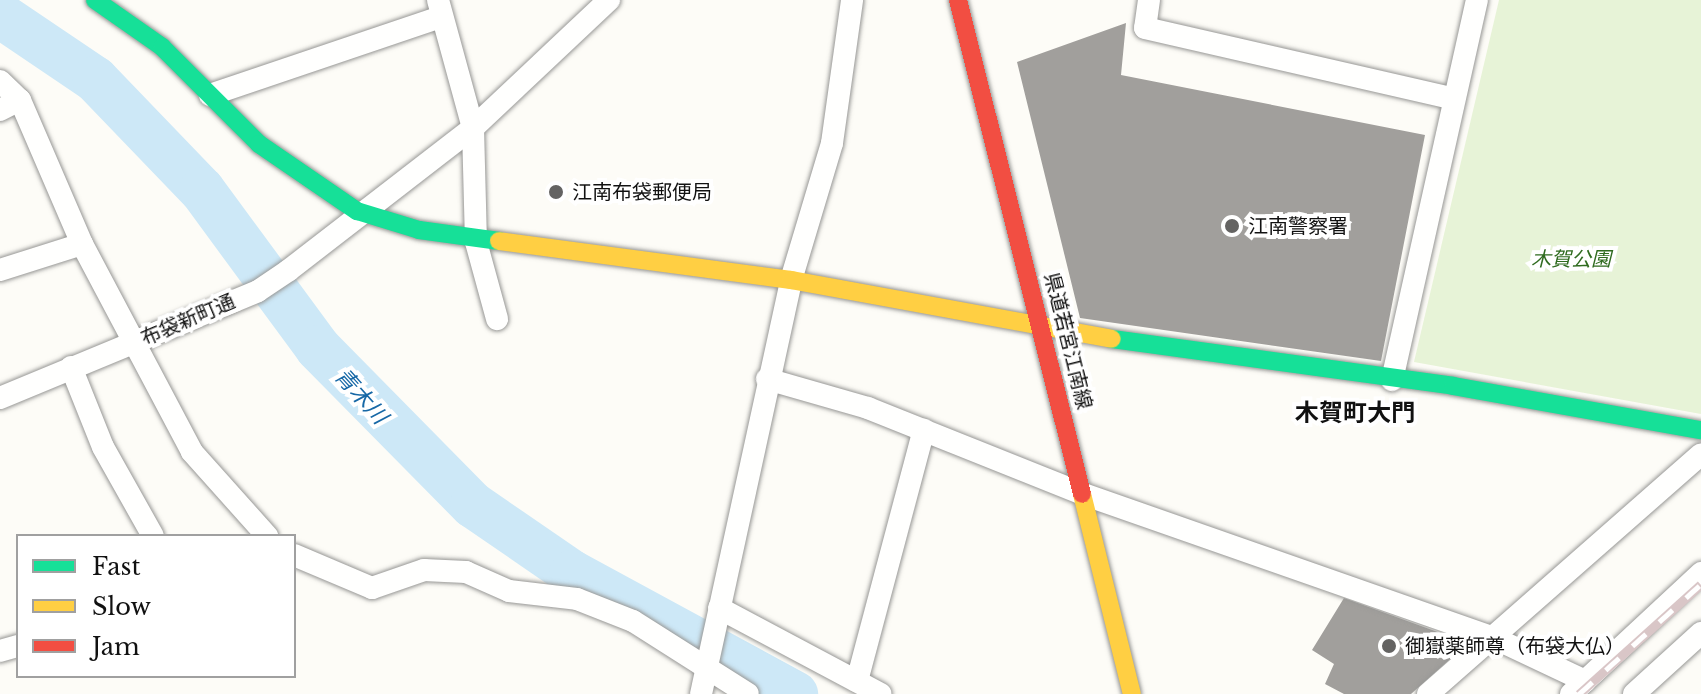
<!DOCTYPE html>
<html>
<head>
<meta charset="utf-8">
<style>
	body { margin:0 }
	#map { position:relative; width:1701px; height:694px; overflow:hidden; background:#fdfcf7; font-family:"Libre Baskerville","Noto Sans JP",serif }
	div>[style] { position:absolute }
	.green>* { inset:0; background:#e7f3d7 }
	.river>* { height:46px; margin:-23px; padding:0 23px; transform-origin:23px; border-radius:23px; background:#cde8f7 }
	.building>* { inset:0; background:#a19f9c }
	.roads { filter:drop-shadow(0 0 2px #979795) drop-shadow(0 0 2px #979795) }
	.street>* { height:22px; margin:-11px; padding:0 11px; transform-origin:11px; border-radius:11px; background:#fffffe }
	.fast>* { height:18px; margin:-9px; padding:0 9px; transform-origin:9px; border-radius:9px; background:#16e098 }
	.slow>* { height:18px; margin:-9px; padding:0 9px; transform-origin:9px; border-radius:9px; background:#ffcf43 }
	.jam>* { height:18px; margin:-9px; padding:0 9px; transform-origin:9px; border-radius:9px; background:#f24e42 }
	.rail>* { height:9px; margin-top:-4.5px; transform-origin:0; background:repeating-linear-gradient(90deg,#fff 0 18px,#d9c6c7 0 36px); box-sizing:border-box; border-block:2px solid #d9c6c7 }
	.dots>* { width:22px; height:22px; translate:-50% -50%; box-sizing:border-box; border:4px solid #fff; border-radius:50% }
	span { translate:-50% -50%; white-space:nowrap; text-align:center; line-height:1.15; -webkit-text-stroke:8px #fff; paint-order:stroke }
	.poi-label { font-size:20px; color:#111 }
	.left { translate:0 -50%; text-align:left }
	.park-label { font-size:20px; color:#2f6b1f; font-style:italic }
	.street-label { font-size:20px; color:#111 }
	.water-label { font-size:22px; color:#1768a6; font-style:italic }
	.quarter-label { font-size:24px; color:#111; font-weight:700 }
	.legend { position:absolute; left:16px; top:534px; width:280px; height:144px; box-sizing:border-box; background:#fff; border:2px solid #a0a0a0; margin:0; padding:10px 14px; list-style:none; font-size:24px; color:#111 }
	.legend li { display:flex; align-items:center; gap:16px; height:40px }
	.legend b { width:40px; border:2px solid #a0a0a0 }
</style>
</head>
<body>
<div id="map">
	<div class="green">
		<i style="clip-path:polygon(1499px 0,1701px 0,1701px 414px,1414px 362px)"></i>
	</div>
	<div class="river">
		<i style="left:0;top:15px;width:115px;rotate:34deg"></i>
		<i style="left:95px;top:79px;width:154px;rotate:46.1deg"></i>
		<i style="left:202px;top:190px;width:196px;rotate:53.7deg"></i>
		<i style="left:318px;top:348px;width:221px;rotate:45.4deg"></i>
		<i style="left:473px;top:505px;width:120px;rotate:34.5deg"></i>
		<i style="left:572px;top:573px;width:254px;rotate:28.5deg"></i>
	</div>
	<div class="building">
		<i style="clip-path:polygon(1126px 23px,1121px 75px,1425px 135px,1381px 361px,1080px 318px,1017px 62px)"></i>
		<i style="clip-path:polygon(1344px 598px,1468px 643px,1411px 694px,1344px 694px,1325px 684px,1334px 664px,1312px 650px)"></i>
	</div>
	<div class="roads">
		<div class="street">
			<i style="left:438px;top:0;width:133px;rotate:74.7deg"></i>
			<i style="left:473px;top:128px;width:114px;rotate:88.5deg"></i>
			<i style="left:476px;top:242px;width:80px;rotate:74.7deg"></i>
			<i style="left:1149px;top:0;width:28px;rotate:98deg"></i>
			<i style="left:1145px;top:28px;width:317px;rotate:12.9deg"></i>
			<i style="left:0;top:81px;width:28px;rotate:44deg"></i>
			<i style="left:20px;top:100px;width:157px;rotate:66.7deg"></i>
			<i style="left:210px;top:95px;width:243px;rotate:-18.7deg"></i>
			<i style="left:0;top:110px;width:22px;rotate:-27deg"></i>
			<i style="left:0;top:270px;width:86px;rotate:-17.6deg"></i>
			<i style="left:82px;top:244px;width:235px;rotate:62.1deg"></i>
			<i style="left:192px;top:452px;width:113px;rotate:48.2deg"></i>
			<i style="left:71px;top:367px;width:86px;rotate:68.2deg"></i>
			<i style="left:103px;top:447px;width:102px;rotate:60.7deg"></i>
			<i style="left:767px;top:379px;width:105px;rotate:16deg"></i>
			<i style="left:868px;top:408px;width:232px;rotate:21.8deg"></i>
			<i style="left:1083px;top:494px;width:433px;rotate:19.3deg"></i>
			<i style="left:1492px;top:637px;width:103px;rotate:25.3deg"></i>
			<i style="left:1392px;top:380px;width:389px;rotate:-77.4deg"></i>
			<i style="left:0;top:398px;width:279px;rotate:-22.5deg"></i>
			<i style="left:258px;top:291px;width:37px;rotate:-34deg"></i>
			<i style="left:289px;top:270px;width:232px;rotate:-37.7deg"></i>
			<i style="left:473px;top:128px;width:187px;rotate:-43.3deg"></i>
			<i style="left:294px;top:555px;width:85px;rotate:22.9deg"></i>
			<i style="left:372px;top:588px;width:55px;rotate:-19.1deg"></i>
			<i style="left:424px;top:570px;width:42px;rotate:2.7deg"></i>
			<i style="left:466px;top:572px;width:47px;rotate:23.8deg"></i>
			<i style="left:509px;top:591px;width:68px;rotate:6.7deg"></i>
			<i style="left:577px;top:599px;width:60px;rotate:21.4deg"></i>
			<i style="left:633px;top:621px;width:136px;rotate:32.4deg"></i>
			<i style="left:719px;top:608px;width:183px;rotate:28deg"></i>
			<i style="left:0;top:651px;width:19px;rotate:-16deg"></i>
			<i style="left:857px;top:681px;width:260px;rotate:-75.1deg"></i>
			<i style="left:701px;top:694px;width:424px;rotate:-77.7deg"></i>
			<i style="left:791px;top:280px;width:143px;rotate:-73.3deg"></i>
			<i style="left:832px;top:143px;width:144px;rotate:-82deg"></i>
			<i style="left:1428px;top:694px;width:363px;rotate:-41.3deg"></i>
			<i style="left:1571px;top:694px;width:178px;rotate:-42.9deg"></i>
			<i style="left:1634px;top:694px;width:91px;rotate:-42.3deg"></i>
		</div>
		<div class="fast">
			<i style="left:95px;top:0;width:82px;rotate:35deg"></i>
			<i style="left:162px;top:47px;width:137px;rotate:45deg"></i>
			<i style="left:259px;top:144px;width:119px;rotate:34.4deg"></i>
			<i style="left:357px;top:211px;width:65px;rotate:17deg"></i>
			<i style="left:419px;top:230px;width:81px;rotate:7.8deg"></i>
			<i style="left:1112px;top:339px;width:344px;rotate:7.8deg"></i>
			<i style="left:1453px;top:386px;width:252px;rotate:10.1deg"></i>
		</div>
		<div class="slow">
			<i style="left:499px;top:241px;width:295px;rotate:7.6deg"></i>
			<i style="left:791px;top:280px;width:326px;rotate:10.4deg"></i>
			<i style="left:1082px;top:494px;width:206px;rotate:76deg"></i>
		</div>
		<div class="jam">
			<i style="left:958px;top:0;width:509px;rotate:75.91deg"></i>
		</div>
	</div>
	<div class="rail">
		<i style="left:1579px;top:694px;width:164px;rotate:-42deg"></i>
	</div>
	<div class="dots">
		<i style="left:556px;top:192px;background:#646362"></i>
		<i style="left:1232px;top:226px;background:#646362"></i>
		<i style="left:1389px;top:646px;background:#646362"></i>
	</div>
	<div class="poi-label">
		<span class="left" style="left:572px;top:192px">江南布袋郵便局</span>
		<span class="left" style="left:1248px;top:226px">江南警察署</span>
		<span class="left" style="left:1405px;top:646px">御嶽薬師尊（布袋大仏）</span>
	</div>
	<div class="park-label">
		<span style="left:1571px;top:259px">木賀公園</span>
	</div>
	<div class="street-label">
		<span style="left:188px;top:320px;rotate:-23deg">布袋新町通</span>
		<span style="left:1068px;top:341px;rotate:76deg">県道若宮江南線</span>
	</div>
	<div class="water-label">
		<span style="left:361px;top:396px;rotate:48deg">青木川</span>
	</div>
	<div class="quarter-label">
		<span style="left:1355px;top:413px">木賀町大門</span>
	</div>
	<ul class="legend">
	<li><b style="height:10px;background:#16e098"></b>Fast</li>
	<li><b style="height:10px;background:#ffcf43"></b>Slow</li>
	<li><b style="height:10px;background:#f24e42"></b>Jam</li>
	</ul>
</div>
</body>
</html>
